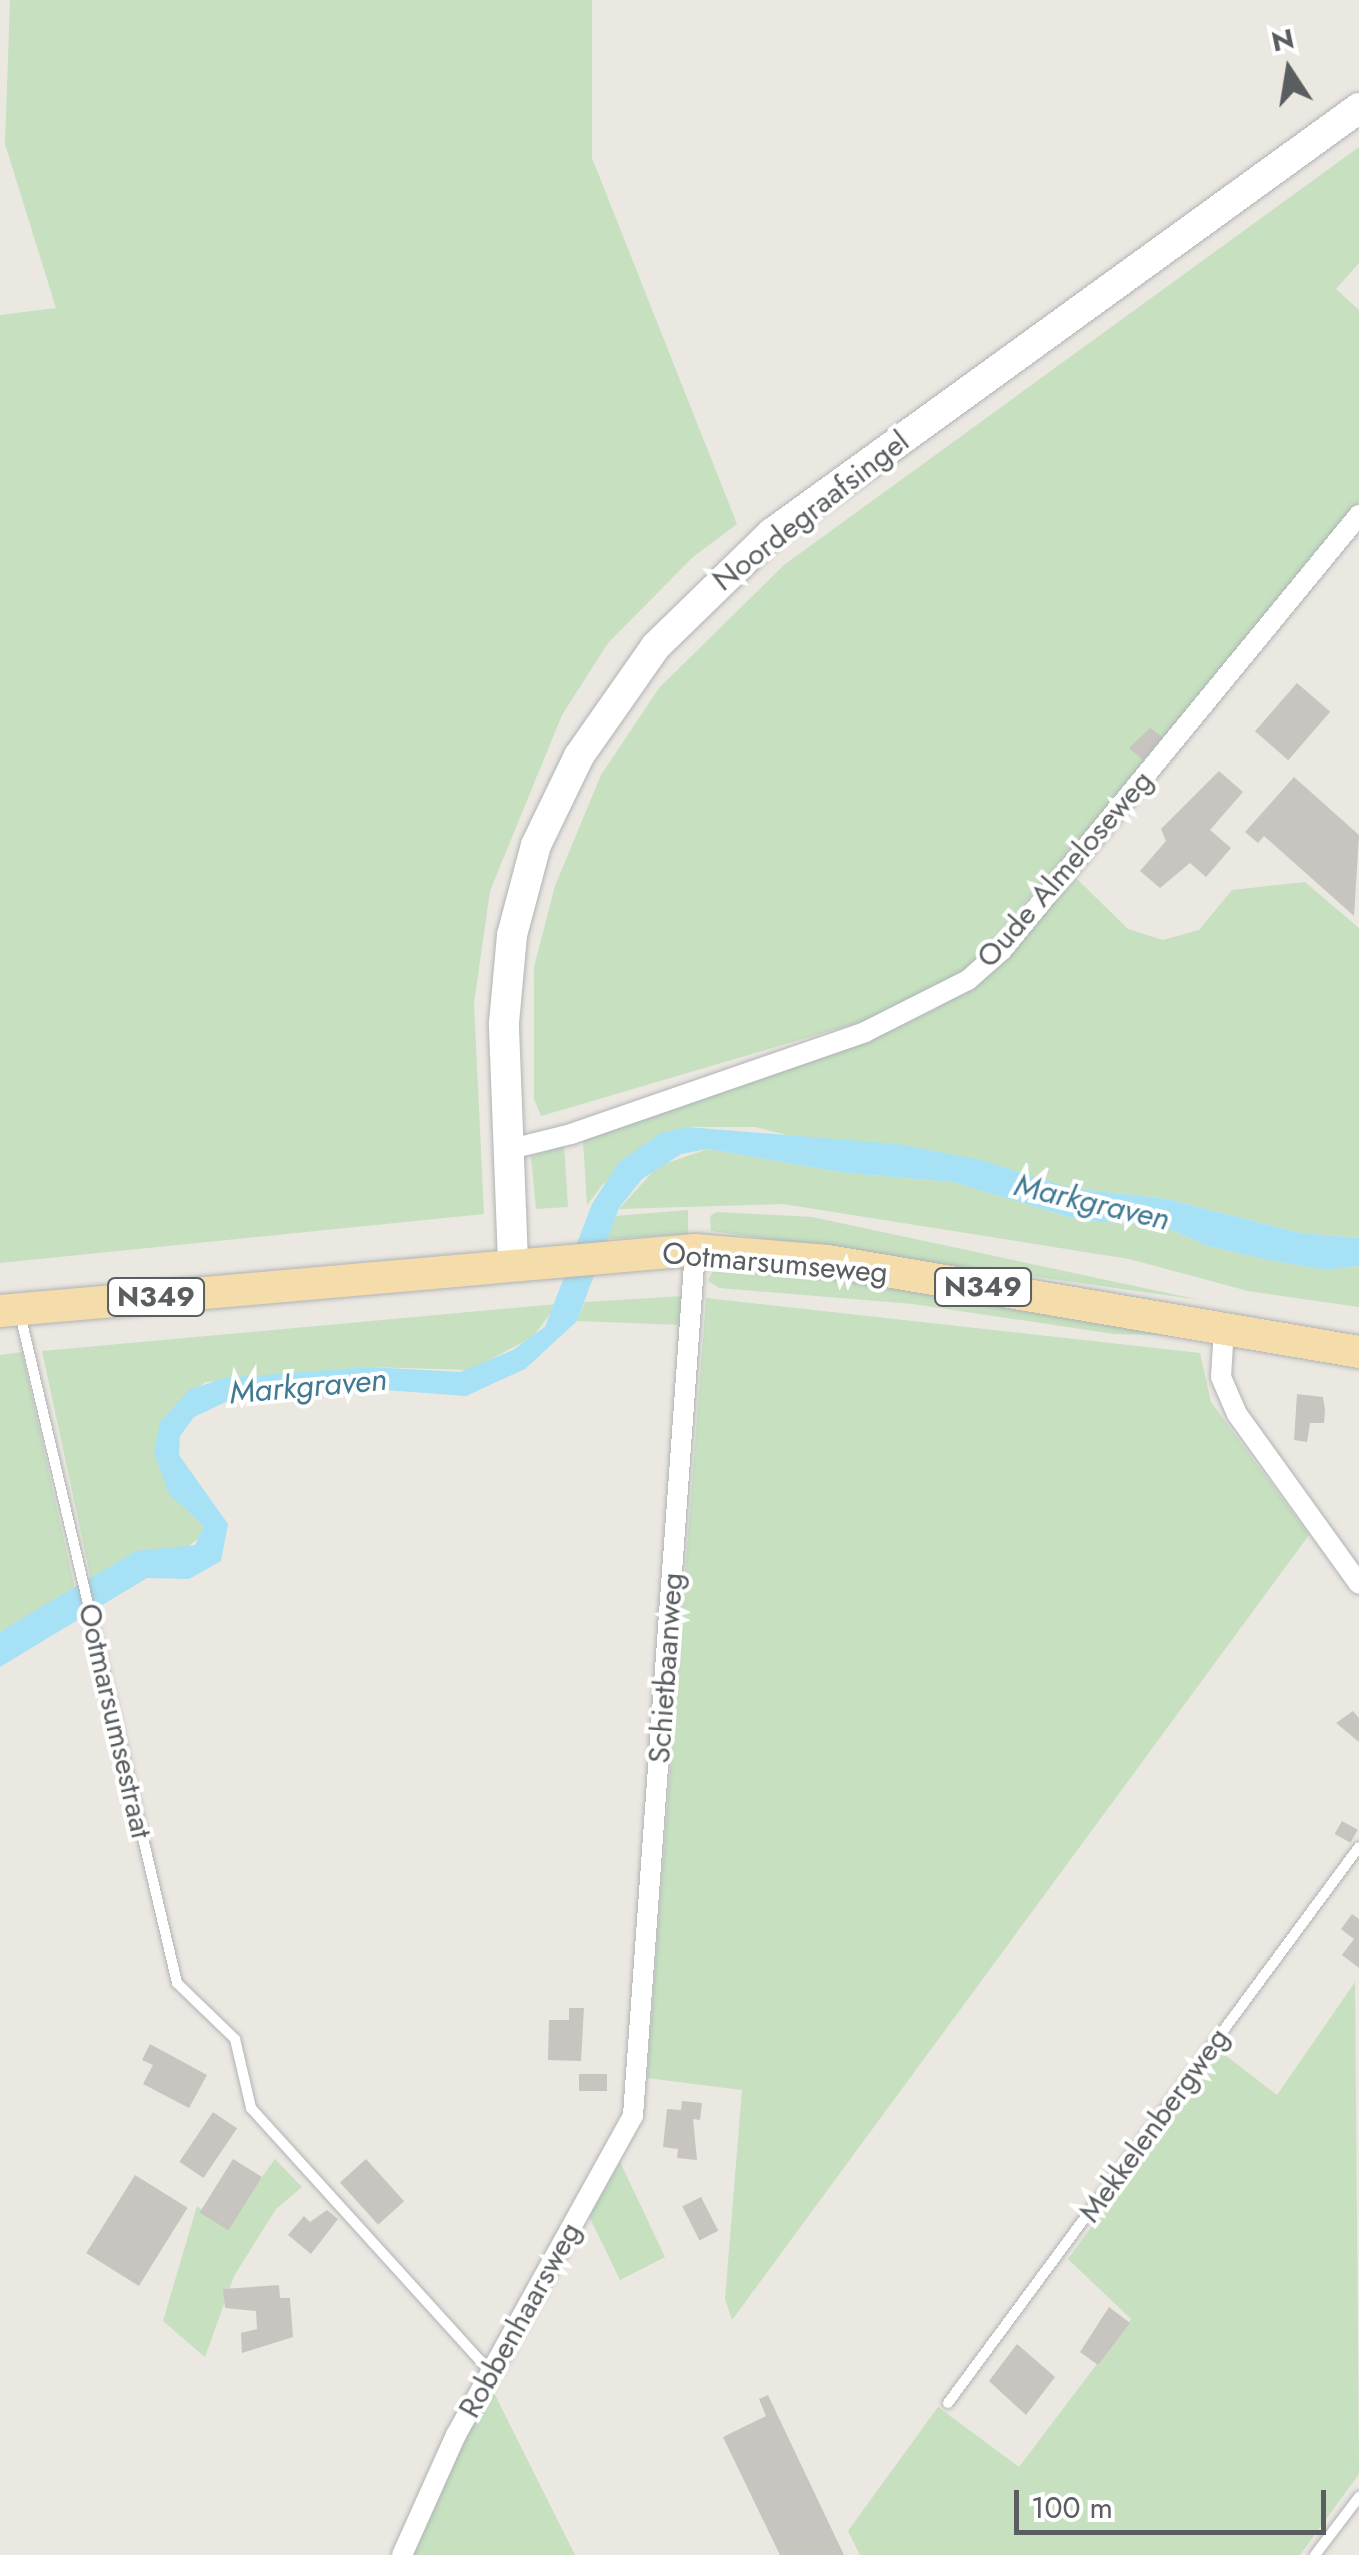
<!DOCTYPE html>
<html>
<head>
<meta charset="utf-8">
<style>
	body { margin:0 }
	#map { position:relative; width:1359px; height:2555px; overflow:hidden; background:#ebe7e1; font-family:Jost,sans-serif }
	div>[style] { position:absolute }
	.green>* { inset:0; background:#c6e0c0 }
	.water>* { inset:0; background:#a7e1f5 }
	.building>* { inset:0; background:#c8c4c0; transform-origin:0 0 }
	.roads { filter:drop-shadow(0 0 2px #afb3b5) drop-shadow(0 0 2px #afb3b5) }
	.service>* { height:10px; margin:-5px; padding:0 5px; transform-origin:5px; border-radius:5px; background:#fff }
	.minor>* { height:20px; margin:-10px; padding:0 10px; transform-origin:10px; border-radius:10px; background:#fff }
	.secondary>* { height:30px; margin:-15px; padding:0 15px; transform-origin:15px; border-radius:15px; background:#fff }
	.primary>* { height:32px; margin:-16px; padding:0 16px; transform-origin:16px; border-radius:16px; background:#f5dcab }
	span { translate:-50% -50%; white-space:nowrap; text-align:center; line-height:1.15; -webkit-text-stroke:8px #fff; paint-order:stroke }
	.shield-label span { padding:2px 8px; background:#fff; border:2px solid; border-radius:8px; -webkit-text-stroke-width:0 }
	.shield-label { font-size:28px; color:#5a5e60; font-weight:700 }
	.street-label { font-size:30px; color:#5a5e60 }
	.water-label { font-size:32px; color:#417993; font-style:italic }
	.north { position:absolute; left:1239px; top:20px; width:100px; height:100px; -webkit-text-stroke:8px #fff; paint-order:stroke; rotate:348deg; font-size:28px; font-weight:700; line-height:40px; text-align:center; color:#5a5e60 }
	.north::after { content:''; display:block; margin:auto; width:35px; height:45px; background:#5a5e60; clip-path:polygon(50% 0,100% 100%,50% 72%,0 100%) }
	.scale { position:absolute; left:1014px; top:2490px; width:312px; height:45px; box-sizing:border-box; border:5px solid #5a5e60; border-top:0; padding-left:12px; font-size:30px; line-height:35px; white-space:nowrap; color:#5a5e60; -webkit-text-stroke:8px #fff; paint-order:stroke }
</style>
</head>
<body>
<div id="map">
	<div class="green">
		<i style="clip-path:polygon(10px 0,592px 0,592px 158px,737px 524px,693px 557px,608px 643px,562px 715px,490px 891px,474px 1003px,484px 1214px,0 1263px,0 315px,56px 308px,5px 144px)"></i>
		<i style="clip-path:polygon(1359px 147px,1359px 263px,1336px 289px,1359px 310px,1359px 516px,966px 970px,864px 1021px,541px 1116px,534px 1099px,534px 967px,555px 886px,601px 775px,659px 688px,784px 565px)"></i>
		<i style="clip-path:polygon(1076px 878px,1128px 929px,1163px 940px,1199px 930px,1232px 890px,1305px 882px,1359px 928px,1359px 1238px,1301px 1233px,1167px 1199px,1071px 1188px,934px 1151px,817px 1142px,755px 1127px,687px 1127px,603px 1184px,587px 1205px,583px 1140px,869px 1040px,934px 1010px,1003px 959px)"></i>
		<i style="clip-path:polygon(564px 1146px,568px 1207px,536px 1209px,531px 1156px)"></i>
		<i style="clip-path:polygon(708px 1149px,846px 1173px,953px 1182px,1082px 1221px,1160px 1225px,1208px 1246px,1263px 1259px,1324px 1270px,1359px 1266px,1359px 1307px,1248px 1291px,1129px 1259px,783px 1204px,619px 1209px,658px 1166px)"></i>
		<i style="clip-path:polygon(688px 1210px,688px 1234px,606px 1239px,616px 1216px)"></i>
		<i style="clip-path:polygon(717px 1212px,812px 1217px,1200px 1300px,711px 1231px,710px 1216px)"></i>
		<i style="clip-path:polygon(715px 1266px,823px 1274px,1190px 1336px,1114px 1334px,913px 1304px,719px 1288px,708px 1281px)"></i>
		<i style="clip-path:polygon(683px 1296px,682px 1325px,577px 1321px,585px 1302px)"></i>
		<i style="clip-path:polygon(706px 1298px,1200px 1353px,1211px 1402px,1309px 1535px,732px 2320px,725px 2299px,742px 2090px,647px 2078px)"></i>
		<i style="clip-path:polygon(557px 1304px,533px 1337px,470px 1370px,369px 1367px,205px 1382px,160px 1422px,204px 1526px,201px 1537px,181px 1551px,136px 1551px,91px 1579px,42px 1351px)"></i>
		<i style="clip-path:polygon(22px 1352px,75px 1589px,0 1632px,0 1355px)"></i>
		<i style="clip-path:polygon(1355px 1982px,1359px 2474px,1300px 2555px,860px 2555px,848px 2531px,938px 2407px,1019px 2467px,1131px 2319px,1068px 2259px,1220px 2051px,1277px 2095px)"></i>
		<i style="clip-path:polygon(275px 2159px,302px 2187px,276px 2209px,234px 2276px,205px 2357px,163px 2321px,197px 2206px,215px 2220px,246px 2199px)"></i>
		<i style="clip-path:polygon(620px 2162px,665px 2257px,620px 2280px,589px 2216px)"></i>
		<i style="clip-path:polygon(491px 2387px,575px 2555px,406px 2555px)"></i>
	</div>
	<div class="water">
		<i style="clip-path:polygon(687px 1127px,897px 1144px,981px 1160px,1071px 1188px,1167px 1199px,1301px 1233px,1359px 1238px,1359px 1266px,1324px 1270px,1263px 1259px,1208px 1246px,1160px 1225px,1082px 1221px,953px 1182px,846px 1173px,708px 1149px,681px 1154px,642px 1179px,619px 1208px,577px 1321px,525px 1369px,466px 1396px,372px 1389px,228px 1401px,194px 1417px,180px 1436px,179px 1455px,228px 1524px,221px 1561px,189px 1579px,147px 1578px,0 1667px,0 1632px,26px 1616px,136px 1551px,195px 1545px,204px 1526px,169px 1494px,154px 1452px,160px 1422px,189px 1390px,224px 1378px,369px 1367px,460px 1372px,513px 1350px,545px 1327px,592px 1204px,619px 1162px,661px 1133px)"></i>
	</div>
	<div class="building">
		<i style="left:1297px;top:683px;width:44px;height:64px;rotate:41deg"></i>
		<i style="clip-path:polygon(1150px 728px,1162px 737px,1143px 760px,1129px 748px)"></i>
		<i style="clip-path:polygon(1219px 771px,1243px 792px,1210px 830px,1231px 848px,1206px 877px,1190px 863px,1160px 888px,1140px 871px,1166px 841px,1161px 829px)"></i>
		<i style="clip-path:polygon(1294px 777px,1359px 835px,1354px 916px,1264px 836px,1258px 843px,1245px 832px)"></i>
		<i style="clip-path:polygon(1297px 1394px,1323px 1397px,1325px 1410px,1324px 1423px,1310px 1423px,1307px 1442px,1294px 1440px)"></i>
		<i style="clip-path:polygon(1353px 1711px,1359px 1718px,1359px 1742px,1336px 1723px)"></i>
		<i style="left:1342px;top:1821px;width:18px;height:15px;rotate:29deg"></i>
		<i style="clip-path:polygon(1352px 1914px,1359px 1919px,1359px 1968px,1342px 1955px,1354px 1939px,1341px 1929px)"></i>
		<i style="clip-path:polygon(569px 2008px,584px 2008px,581px 2061px,548px 2060px,549px 2020px,569px 2020px)"></i>
		<i style="clip-path:polygon(150px 2044px,207px 2075px,189px 2108px,143px 2084px,153px 2065px,142px 2060px)"></i>
		<i style="left:579px;top:2074px;width:28px;height:17px"></i>
		<i style="clip-path:polygon(682px 2101px,702px 2103px,700px 2120px,693px 2119px,697px 2160px,677px 2158px,678px 2149px,663px 2147px,667px 2109px,681px 2110px)"></i>
		<i style="left:213px;top:2112px;width:29px;height:60px;rotate:34deg"></i>
		<i style="left:233px;top:2159px;width:34px;height:63px;rotate:32deg"></i>
		<i style="left:366px;top:2159px;width:57px;height:35px;rotate:48deg"></i>
		<i style="left:135px;top:2175px;width:62px;height:92px;rotate:32deg"></i>
		<i style="left:701px;top:2197px;width:38px;height:21px;rotate:63deg"></i>
		<i style="clip-path:polygon(327px 2210px,338px 2219px,311px 2254px,288px 2235px,304px 2216px,310px 2222px)"></i>
		<i style="clip-path:polygon(279px 2285px,280px 2298px,290px 2298px,293px 2337px,242px 2353px,241px 2333px,257px 2329px,256px 2311px,225px 2308px,223px 2289px)"></i>
		<i style="clip-path:polygon(1109px 2307px,1130px 2323px,1098px 2365px,1080px 2352px)"></i>
		<i style="clip-path:polygon(1017px 2344px,1055px 2377px,1026px 2415px,989px 2381px)"></i>
		<i style="clip-path:polygon(768px 2395px,776px 2412px,844px 2555px,780px 2555px,723px 2437px,766px 2416px,759px 2399px)"></i>
	</div>
	<div class="roads">
		<div class="service">
			<i style="left:20px;top:1314px;width:687px;rotate:76.79deg"></i>
			<i style="left:177px;top:1983px;width:81px;rotate:44deg"></i>
			<i style="left:235px;top:2039px;width:71px;rotate:76.9deg"></i>
			<i style="left:251px;top:2108px;width:358px;rotate:47.8deg"></i>
			<i style="left:948px;top:2403px;width:691px;rotate:-53.53deg"></i>
			<i style="left:1315px;top:2555px;width:73px;rotate:-52.8deg"></i>
		</div>
		<div class="minor">
			<i style="left:507px;top:1150px;width:66px;rotate:-14deg"></i>
			<i style="left:571px;top:1134px;width:311px;rotate:-19.1deg"></i>
			<i style="left:865px;top:1032px;width:115px;rotate:-26.8deg"></i>
			<i style="left:968px;top:980px;width:45px;rotate:-41.4deg"></i>
			<i style="left:1002px;top:950px;width:563px;rotate:-50.62deg"></i>
			<i style="left:1224px;top:1328px;width:49px;rotate:93.5deg"></i>
			<i style="left:1221px;top:1377px;width:40px;rotate:66.6deg"></i>
			<i style="left:1237px;top:1414px;width:209px;rotate:54.3deg"></i>
			<i style="left:402px;top:2555px;width:132px;rotate:-65.8deg"></i>
			<i style="left:456px;top:2435px;width:365px;rotate:-61deg"></i>
			<i style="left:633px;top:2116px;width:868px;rotate:-85.9deg"></i>
		</div>
		<div class="secondary">
			<i style="left:513px;top:1262px;width:239px;rotate:-92.2deg"></i>
			<i style="left:504px;top:1023px;width:88px;rotate:-84.8deg"></i>
			<i style="left:512px;top:935px;width:93px;rotate:-75.1deg"></i>
			<i style="left:536px;top:845px;width:99px;rotate:-64.2deg"></i>
			<i style="left:579px;top:756px;width:134px;rotate:-55deg"></i>
			<i style="left:656px;top:646px;width:161px;rotate:-44.2deg"></i>
			<i style="left:771px;top:534px;width:726px;rotate:-35.92deg"></i>
		</div>
		<div class="primary">
			<i style="left:0;top:1311px;width:698px;rotate:-5.02deg"></i>
			<i style="left:695px;top:1250px;width:133px;rotate:4.7deg"></i>
			<i style="left:828px;top:1261px;width:539px;rotate:9.72deg"></i>
		</div>
	</div>
	<div class="shield-label">
		<span style="left:983px;top:1287px">N349</span>
		<span style="left:156px;top:1297px">N349</span>
	</div>
	<div class="street-label">
		<span style="left:811px;top:511px;rotate:-38deg">Noordegraafsingel</span>
		<span style="left:1065px;top:869px;rotate:-49deg">Oude Almeloseweg</span>
		<span style="left:775px;top:1263px;rotate:5deg">Ootmarsumseweg</span>
		<span style="left:666px;top:1668px;rotate:-86deg">Schietbaanweg</span>
		<span style="left:115px;top:1721px;rotate:77deg">Ootmarsumsestraat</span>
		<span style="left:1154px;top:2125px;rotate:-54deg">Mekkelenbergweg</span>
		<span style="left:520px;top:2320px;rotate:-61deg">Robbenhaarsweg</span>
	</div>
	<div class="water-label">
		<span style="left:1092px;top:1202px;rotate:13deg">Markgraven</span>
		<span style="left:308px;top:1386px;rotate:-5deg">Markgraven</span>
	</div>
	<div class="north">N</div>
	<div class="scale">100 m</div>
</div>
</body>
</html>
